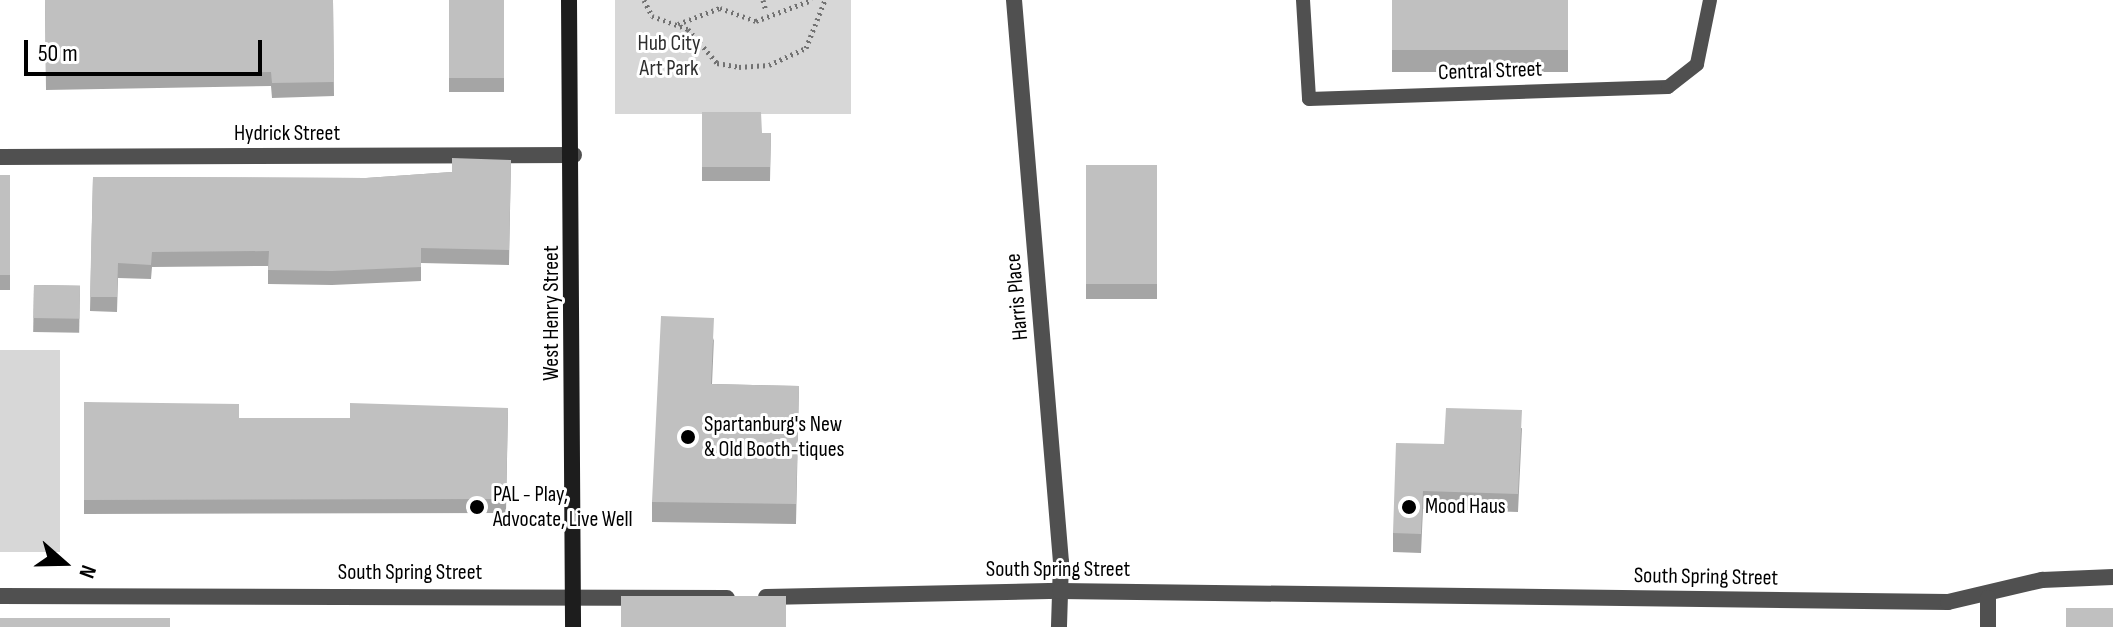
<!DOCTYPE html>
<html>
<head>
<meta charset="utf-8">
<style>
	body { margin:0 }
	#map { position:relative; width:2113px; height:627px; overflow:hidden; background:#fff; font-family:"Sofia Sans Condensed",sans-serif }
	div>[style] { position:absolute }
	.green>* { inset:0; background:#d7d7d7; transform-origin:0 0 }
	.path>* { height:5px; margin-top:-2.5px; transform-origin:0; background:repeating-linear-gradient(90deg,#727272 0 2px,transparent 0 6px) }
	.service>* { height:14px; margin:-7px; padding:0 7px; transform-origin:7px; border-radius:7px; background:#505050 }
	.minor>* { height:16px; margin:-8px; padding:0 8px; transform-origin:8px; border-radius:8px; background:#505050 }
	.tertiary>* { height:16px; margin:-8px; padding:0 8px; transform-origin:8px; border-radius:8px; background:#505050 }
	.secondary>* { height:16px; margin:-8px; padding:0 8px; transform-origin:8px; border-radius:8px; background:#1d1d1d }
	.wall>* { inset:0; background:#a5a5a5; transform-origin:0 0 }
	.building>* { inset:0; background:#c0c0c0; transform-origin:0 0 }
	.dots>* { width:22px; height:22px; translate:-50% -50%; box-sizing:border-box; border:4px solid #fff; border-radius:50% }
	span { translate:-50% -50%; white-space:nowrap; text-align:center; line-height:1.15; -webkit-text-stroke:6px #fff; paint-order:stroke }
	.park-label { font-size:22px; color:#2e2e2e }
	.street-label { font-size:22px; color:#000 }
	.poi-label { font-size:22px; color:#000 }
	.left { translate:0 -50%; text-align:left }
	.north { position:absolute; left:24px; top:523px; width:80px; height:80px; -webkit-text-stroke:6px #fff; paint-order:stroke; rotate:110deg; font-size:22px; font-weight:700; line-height:32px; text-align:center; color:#000 }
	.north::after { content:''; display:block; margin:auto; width:28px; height:36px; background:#000; clip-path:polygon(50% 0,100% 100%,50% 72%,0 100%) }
	.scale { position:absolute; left:24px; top:40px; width:238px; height:36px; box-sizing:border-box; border:4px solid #000; border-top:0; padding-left:10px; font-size:24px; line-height:28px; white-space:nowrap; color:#000; -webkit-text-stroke:6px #fff; paint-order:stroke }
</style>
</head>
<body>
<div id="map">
	<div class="green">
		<i style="left:615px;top:0;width:236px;height:114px"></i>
		<i style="left:60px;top:350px;width:202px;height:60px;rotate:90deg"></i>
	</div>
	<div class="path">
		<i style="left:644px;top:0;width:18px;rotate:63deg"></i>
		<i style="left:652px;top:16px;width:38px;rotate:20deg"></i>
		<i style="left:688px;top:29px;width:45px;rotate:49.5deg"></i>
		<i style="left:717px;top:63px;width:22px;rotate:10deg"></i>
		<i style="left:739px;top:67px;width:30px;rotate:-4deg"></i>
		<i style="left:769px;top:65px;width:41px;rotate:-24.7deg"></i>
		<i style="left:806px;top:48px;width:52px;rotate:-68.4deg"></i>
		<i style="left:763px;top:0;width:11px;rotate:75deg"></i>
		<i style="left:678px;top:24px;width:45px;rotate:-20.9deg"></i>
		<i style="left:720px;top:8px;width:38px;rotate:20deg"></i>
		<i style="left:756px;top:21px;width:60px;rotate:-20.6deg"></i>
	</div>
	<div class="service">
		<i style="left:1303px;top:0;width:99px;rotate:86.5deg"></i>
		<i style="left:1309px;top:99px;width:359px;rotate:-1.9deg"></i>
		<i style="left:1668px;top:87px;width:37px;rotate:-38deg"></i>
		<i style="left:1697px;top:64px;width:65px;rotate:-78.5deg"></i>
	</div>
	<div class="minor">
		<i style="left:1014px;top:0;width:564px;rotate:85.22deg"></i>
		<i style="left:1061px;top:562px;width:65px;rotate:91.8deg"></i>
		<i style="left:0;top:157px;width:574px;rotate:-0.2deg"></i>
		<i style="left:0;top:596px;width:727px;rotate:0.16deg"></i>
		<i style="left:766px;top:597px;width:294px;rotate:-1.2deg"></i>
		<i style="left:1060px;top:591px;width:888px;rotate:0.71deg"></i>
		<i style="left:1948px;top:602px;width:97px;rotate:-13.2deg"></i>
		<i style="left:2042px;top:580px;width:71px;rotate:-2.4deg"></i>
	</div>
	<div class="tertiary">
		<i style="left:1988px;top:598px;width:29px;rotate:90deg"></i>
	</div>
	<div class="secondary">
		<i style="left:569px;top:0;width:627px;rotate:89.63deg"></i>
	</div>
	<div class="wall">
		<i style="clip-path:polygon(45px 0,333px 0,334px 96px,272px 98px,271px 86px,46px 90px)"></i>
		<i style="left:449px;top:0;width:55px;height:92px"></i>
		<i style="left:1392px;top:0;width:176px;height:72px"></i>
		<i style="clip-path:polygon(702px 112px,762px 133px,771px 133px,770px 181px,702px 181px)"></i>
		<i style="clip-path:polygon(511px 160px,509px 265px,421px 263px,421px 281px,332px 285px,268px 284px,268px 266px,152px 267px,151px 279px,118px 278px,117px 312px,90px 311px,93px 177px,366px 178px,452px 172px)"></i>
		<i style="left:1157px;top:165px;width:134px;height:71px;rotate:90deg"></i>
		<i style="left:0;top:175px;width:10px;height:115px"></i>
		<i style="left:34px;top:285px;width:46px;height:47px;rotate:1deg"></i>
		<i style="clip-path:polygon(714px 338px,712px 384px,799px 386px,796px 524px,652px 522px,652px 502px)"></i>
		<i style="clip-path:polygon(84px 402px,239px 418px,350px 418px,508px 408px,506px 513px,84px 514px)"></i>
		<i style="clip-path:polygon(1522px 428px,1518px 512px,1423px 509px,1421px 553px,1393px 552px,1393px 533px,1444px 444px)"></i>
	</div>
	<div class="building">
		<i style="clip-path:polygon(45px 0,333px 0,334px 82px,272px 83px,271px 72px,46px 76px)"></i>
		<i style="left:449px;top:0;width:55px;height:78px"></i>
		<i style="left:1392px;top:0;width:176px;height:50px"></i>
		<i style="clip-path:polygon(702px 112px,761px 112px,762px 133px,771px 133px,770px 167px,702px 167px)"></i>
		<i style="clip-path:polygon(452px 158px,511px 160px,509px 250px,421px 248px,421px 267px,332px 271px,268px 270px,269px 251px,152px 252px,151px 265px,118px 263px,117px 297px,90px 297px,93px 177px,366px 178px,452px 172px)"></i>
		<i style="left:1157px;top:165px;width:119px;height:71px;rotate:90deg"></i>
		<i style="left:0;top:175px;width:10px;height:100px"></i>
		<i style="left:34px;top:285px;width:46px;height:33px;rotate:1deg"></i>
		<i style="clip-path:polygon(661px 316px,714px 318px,711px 384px,799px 386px,796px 504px,652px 502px)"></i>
		<i style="clip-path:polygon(84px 402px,239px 404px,239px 418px,350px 418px,350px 403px,508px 408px,506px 499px,84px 500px)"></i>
		<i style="clip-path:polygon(1446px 408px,1522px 410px,1518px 494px,1423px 491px,1421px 534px,1393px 533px,1396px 443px,1444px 444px)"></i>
		<i style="left:786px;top:596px;width:31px;height:165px;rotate:90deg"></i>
		<i style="left:2113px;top:608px;width:19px;height:47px;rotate:90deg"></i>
		<i style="left:0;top:618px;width:170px;height:9px"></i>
	</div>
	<div class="dots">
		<i style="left:688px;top:437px;background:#000"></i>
		<i style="left:477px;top:507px;background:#000"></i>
		<i style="left:1409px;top:507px;background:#000"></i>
	</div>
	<div class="park-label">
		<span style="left:669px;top:56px">Hub City<br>Art Park</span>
	</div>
	<div class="street-label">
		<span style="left:1490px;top:71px;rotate:-2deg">Central Street</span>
		<span style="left:287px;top:134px">Hydrick Street</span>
		<span style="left:1017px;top:297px;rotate:-95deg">Harris Place</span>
		<span style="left:552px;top:313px;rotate:-90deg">West Henry Street</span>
		<span style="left:1058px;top:570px">South Spring Street</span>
		<span style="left:410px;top:573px">South Spring Street</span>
		<span style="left:1706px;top:577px;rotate:1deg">South Spring Street</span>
	</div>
	<div class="poi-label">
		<span class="left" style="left:704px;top:437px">Spartanburg's New<br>&amp; Old Booth-tiques</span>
		<span class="left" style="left:493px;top:507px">PAL - Play,<br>Advocate, Live Well</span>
		<span class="left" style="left:1425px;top:507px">Mood Haus</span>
	</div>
	<div class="north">N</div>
	<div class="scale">50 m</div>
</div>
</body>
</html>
